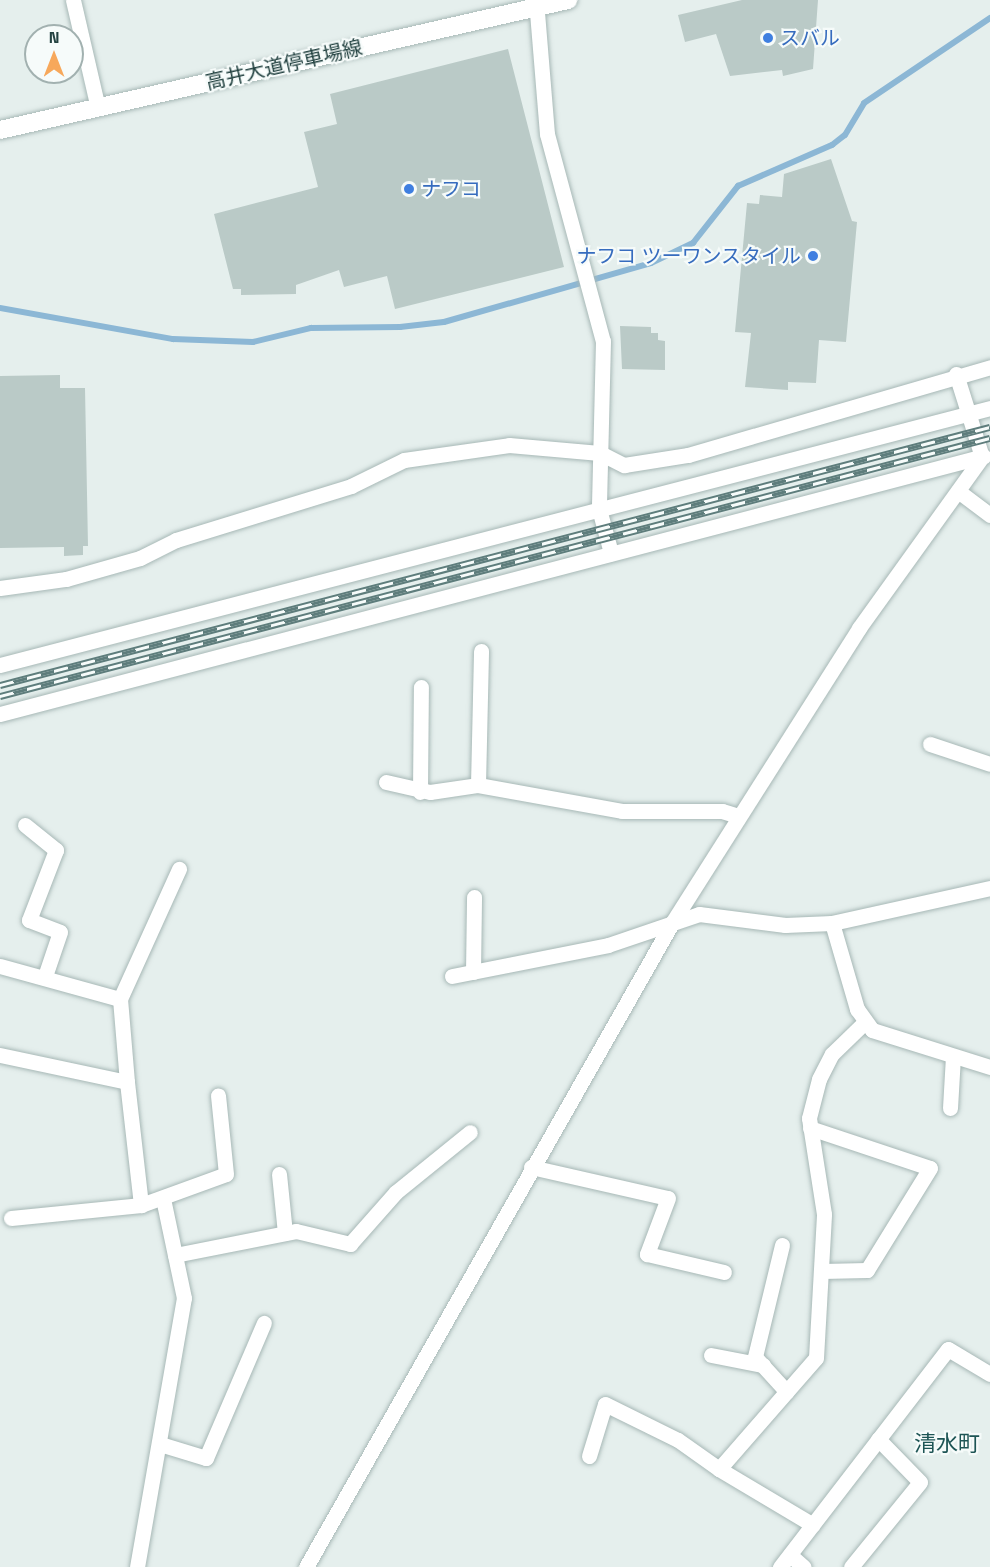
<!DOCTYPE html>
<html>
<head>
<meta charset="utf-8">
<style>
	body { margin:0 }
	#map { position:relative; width:990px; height:1567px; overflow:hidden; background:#e5efed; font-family:"Space Grotesk","Noto Sans JP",sans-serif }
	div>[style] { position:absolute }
	.stream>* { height:6px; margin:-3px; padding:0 3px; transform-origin:3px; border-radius:3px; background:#8cb7d5 }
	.building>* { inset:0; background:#bacac7 }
	.roads { filter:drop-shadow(0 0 2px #a7b8b6) drop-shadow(0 0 2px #a7b8b6) }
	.minor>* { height:15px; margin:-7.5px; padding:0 7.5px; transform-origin:7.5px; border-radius:7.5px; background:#fff }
	.secondary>* { height:18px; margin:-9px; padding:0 9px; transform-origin:9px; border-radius:9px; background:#fff }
	.rail>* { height:7px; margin-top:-3.5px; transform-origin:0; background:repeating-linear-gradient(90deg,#f6fbfa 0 14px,#5e7d7c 0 28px); box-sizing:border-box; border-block:2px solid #5e7d7c }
	.dots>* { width:16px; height:16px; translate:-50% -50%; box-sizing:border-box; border:3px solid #f6fbfa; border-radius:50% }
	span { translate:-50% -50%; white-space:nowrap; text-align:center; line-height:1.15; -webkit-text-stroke:4.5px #f6fbfa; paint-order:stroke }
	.shop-label { font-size:20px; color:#366cbe }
	.left { translate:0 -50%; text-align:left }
	.right { translate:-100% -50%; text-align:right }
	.street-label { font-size:20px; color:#234241 }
	.quarter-label { font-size:22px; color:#1e5555 }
	.north { position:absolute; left:24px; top:24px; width:60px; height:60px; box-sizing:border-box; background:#f6fbfa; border:2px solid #a2b1b0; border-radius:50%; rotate:0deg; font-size:16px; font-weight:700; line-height:24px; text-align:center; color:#234241 }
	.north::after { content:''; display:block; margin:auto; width:21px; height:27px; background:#f7a85b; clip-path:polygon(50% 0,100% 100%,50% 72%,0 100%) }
</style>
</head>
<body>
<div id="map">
	<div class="stream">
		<i style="left:0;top:308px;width:176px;rotate:10.2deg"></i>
		<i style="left:173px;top:339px;width:80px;rotate:2.1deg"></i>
		<i style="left:253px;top:342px;width:60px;rotate:-13.6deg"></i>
		<i style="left:311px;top:328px;width:89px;rotate:-0.6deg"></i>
		<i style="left:400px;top:327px;width:44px;rotate:-6.5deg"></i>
		<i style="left:444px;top:322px;width:215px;rotate:-15.9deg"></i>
		<i style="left:651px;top:263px;width:47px;rotate:-25.5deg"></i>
		<i style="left:693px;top:243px;width:73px;rotate:-51.7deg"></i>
		<i style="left:738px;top:186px;width:103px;rotate:-23.6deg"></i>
		<i style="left:832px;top:145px;width:16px;rotate:-38deg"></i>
		<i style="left:845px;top:135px;width:37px;rotate:-59deg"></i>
		<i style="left:864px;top:103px;width:152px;rotate:-34deg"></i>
	</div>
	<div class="building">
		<i style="clip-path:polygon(742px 0,818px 0,813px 69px,783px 76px,782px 70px,730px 76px,716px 34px,685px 42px,678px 15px)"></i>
		<i style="clip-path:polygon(508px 49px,564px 267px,395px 309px,387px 276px,344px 287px,339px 270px,296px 285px,296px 294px,241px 295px,241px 289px,233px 289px,214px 214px,318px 187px,304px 132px,337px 124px,330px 94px)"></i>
		<i style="clip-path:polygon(831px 159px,852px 221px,857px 222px,846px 342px,819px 340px,816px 383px,788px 382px,788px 390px,745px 387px,751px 333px,735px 332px,747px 203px,759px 204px,760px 195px,782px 197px,784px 174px)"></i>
		<i style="clip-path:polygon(620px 326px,651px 327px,651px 333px,658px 333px,658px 340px,665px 341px,665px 370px,622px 369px)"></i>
		<i style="clip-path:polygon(60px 375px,60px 388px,85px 388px,88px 546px,83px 546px,83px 555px,64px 556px,64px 547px,0 548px,0 376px)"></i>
	</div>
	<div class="roads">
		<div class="minor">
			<i style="left:73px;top:0;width:111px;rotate:77deg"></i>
			<i style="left:536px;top:0;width:134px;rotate:85.3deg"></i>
			<i style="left:547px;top:134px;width:214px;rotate:74.9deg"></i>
			<i style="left:603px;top:341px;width:168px;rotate:91.4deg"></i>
			<i style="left:599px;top:509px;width:46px;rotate:74.7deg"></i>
			<i style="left:956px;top:374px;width:87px;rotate:72.6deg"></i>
			<i style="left:958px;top:491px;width:40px;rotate:37deg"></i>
			<i style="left:0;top:588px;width:67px;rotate:-7.8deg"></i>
			<i style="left:66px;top:579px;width:77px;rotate:-15.8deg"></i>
			<i style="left:140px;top:558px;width:40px;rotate:-26.6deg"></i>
			<i style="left:176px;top:540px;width:183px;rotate:-17.1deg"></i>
			<i style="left:351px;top:486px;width:59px;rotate:-26.1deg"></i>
			<i style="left:404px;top:460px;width:106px;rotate:-8.1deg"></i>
			<i style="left:509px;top:445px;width:91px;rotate:5deg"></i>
			<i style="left:600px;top:453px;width:27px;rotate:27deg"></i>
			<i style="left:624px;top:465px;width:65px;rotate:-8.9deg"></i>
			<i style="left:688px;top:455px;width:315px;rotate:-16.2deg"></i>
			<i style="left:0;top:665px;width:1023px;rotate:-14.55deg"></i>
			<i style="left:0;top:714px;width:1017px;rotate:-14.69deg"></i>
			<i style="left:930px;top:744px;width:63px;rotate:18.4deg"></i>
			<i style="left:386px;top:782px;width:45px;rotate:12.8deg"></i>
			<i style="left:430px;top:792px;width:49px;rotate:-8.3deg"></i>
			<i style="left:478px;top:785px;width:146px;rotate:10.2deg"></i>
			<i style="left:622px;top:811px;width:100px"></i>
			<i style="left:722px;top:811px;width:17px;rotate:17deg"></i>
			<i style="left:478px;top:785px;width:134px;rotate:-88.7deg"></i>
			<i style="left:420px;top:792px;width:105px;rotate:-89.5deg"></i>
			<i style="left:25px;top:825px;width:40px;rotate:39deg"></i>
			<i style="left:56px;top:850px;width:75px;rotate:111.1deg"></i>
			<i style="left:29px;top:920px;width:33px;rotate:21deg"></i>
			<i style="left:60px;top:932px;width:46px;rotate:108.8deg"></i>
			<i style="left:832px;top:923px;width:90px;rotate:73.8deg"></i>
			<i style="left:857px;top:1009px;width:26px;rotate:54deg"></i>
			<i style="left:872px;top:1030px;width:124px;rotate:17.4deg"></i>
			<i style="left:0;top:966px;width:124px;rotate:15.4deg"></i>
			<i style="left:473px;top:972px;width:75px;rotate:-89.2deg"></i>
			<i style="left:452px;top:976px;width:159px;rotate:-11.2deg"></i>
			<i style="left:608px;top:945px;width:96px;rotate:-18.8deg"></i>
			<i style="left:699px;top:914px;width:87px;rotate:7.3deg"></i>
			<i style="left:785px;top:925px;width:47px;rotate:-2.4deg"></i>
			<i style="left:832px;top:923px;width:162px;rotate:-12.5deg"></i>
			<i style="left:0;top:1055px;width:130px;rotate:12deg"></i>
			<i style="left:127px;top:1082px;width:124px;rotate:83.5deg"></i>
			<i style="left:141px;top:1205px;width:90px;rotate:-20deg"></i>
			<i style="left:226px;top:1174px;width:79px;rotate:-95.8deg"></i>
			<i style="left:127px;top:1082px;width:83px;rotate:-94.8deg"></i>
			<i style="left:120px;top:999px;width:143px;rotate:-65.6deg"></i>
			<i style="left:950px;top:1108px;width:52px;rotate:-86.7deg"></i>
			<i style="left:810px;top:1128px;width:126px;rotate:18.4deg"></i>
			<i style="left:930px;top:1168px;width:120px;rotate:121.7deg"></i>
			<i style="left:867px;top:1270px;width:45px;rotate:178.7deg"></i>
			<i style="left:531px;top:1167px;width:140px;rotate:12.8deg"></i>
			<i style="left:668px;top:1198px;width:60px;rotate:110.6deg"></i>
			<i style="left:647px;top:1254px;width:79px;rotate:13.2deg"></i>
			<i style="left:279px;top:1174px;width:59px;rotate:84.2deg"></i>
			<i style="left:11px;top:1218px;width:131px;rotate:-5.7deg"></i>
			<i style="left:782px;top:1245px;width:115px;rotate:103.6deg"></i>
			<i style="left:755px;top:1357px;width:47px;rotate:47.6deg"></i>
			<i style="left:175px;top:1255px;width:123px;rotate:-11.2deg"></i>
			<i style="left:296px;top:1231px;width:56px;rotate:13.5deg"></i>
			<i style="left:350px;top:1244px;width:69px;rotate:-48.5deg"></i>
			<i style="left:396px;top:1192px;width:95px;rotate:-39deg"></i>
			<i style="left:711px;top:1355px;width:53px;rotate:10.9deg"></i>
			<i style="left:160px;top:1444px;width:48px;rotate:16.9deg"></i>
			<i style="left:206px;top:1458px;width:147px;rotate:-66.8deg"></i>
			<i style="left:589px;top:1456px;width:54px;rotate:-72.9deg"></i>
			<i style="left:605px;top:1404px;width:81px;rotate:26.3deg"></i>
			<i style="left:678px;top:1440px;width:50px;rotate:35.3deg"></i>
			<i style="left:719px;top:1469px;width:147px;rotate:-48.9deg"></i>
			<i style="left:816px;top:1358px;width:144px;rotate:-86.8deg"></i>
			<i style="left:824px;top:1214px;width:97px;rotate:-98.9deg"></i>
			<i style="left:809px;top:1118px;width:40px;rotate:-75.6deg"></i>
			<i style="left:819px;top:1079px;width:28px;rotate:-63deg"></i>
			<i style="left:832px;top:1054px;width:45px;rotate:-44.1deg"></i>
			<i style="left:719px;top:1469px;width:109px;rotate:30.8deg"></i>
			<i style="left:790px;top:1555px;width:18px;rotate:41deg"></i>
			<i style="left:137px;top:1567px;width:273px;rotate:-80.1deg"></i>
			<i style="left:184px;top:1298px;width:102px;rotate:-101.9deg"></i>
			<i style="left:306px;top:1567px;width:741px;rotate:-60.39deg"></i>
			<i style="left:672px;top:923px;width:349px;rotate:-57.6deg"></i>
			<i style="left:859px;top:628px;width:211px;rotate:-54.3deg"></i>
			<i style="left:780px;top:1567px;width:275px;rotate:-52.4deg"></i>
			<i style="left:948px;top:1349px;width:49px;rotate:30.8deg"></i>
			<i style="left:851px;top:1567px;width:109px;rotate:-50.9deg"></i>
			<i style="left:920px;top:1482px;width:60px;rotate:-134.3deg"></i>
		</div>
		<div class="secondary">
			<i style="left:0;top:130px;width:583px;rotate:-12.89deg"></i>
		</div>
	</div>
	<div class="rail">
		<i style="left:0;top:685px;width:1023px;rotate:-14.61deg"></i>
		<i style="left:0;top:696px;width:1023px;rotate:-14.61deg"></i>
	</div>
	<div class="dots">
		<i style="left:768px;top:38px;background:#3f7fe0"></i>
		<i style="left:409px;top:189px;background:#3f7fe0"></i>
		<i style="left:813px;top:256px;background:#3f7fe0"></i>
	</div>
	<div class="shop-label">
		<span class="left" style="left:780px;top:38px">スバル</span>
		<span class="left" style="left:421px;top:189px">ナフコ</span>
		<span class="right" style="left:801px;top:256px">ナフコ ツーワンスタイル</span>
	</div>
	<div class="street-label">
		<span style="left:284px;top:65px;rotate:-13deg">高井大道停車場線</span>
	</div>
	<div class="quarter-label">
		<span style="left:947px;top:1444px">清水町</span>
	</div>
	<div class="north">N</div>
</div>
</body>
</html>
